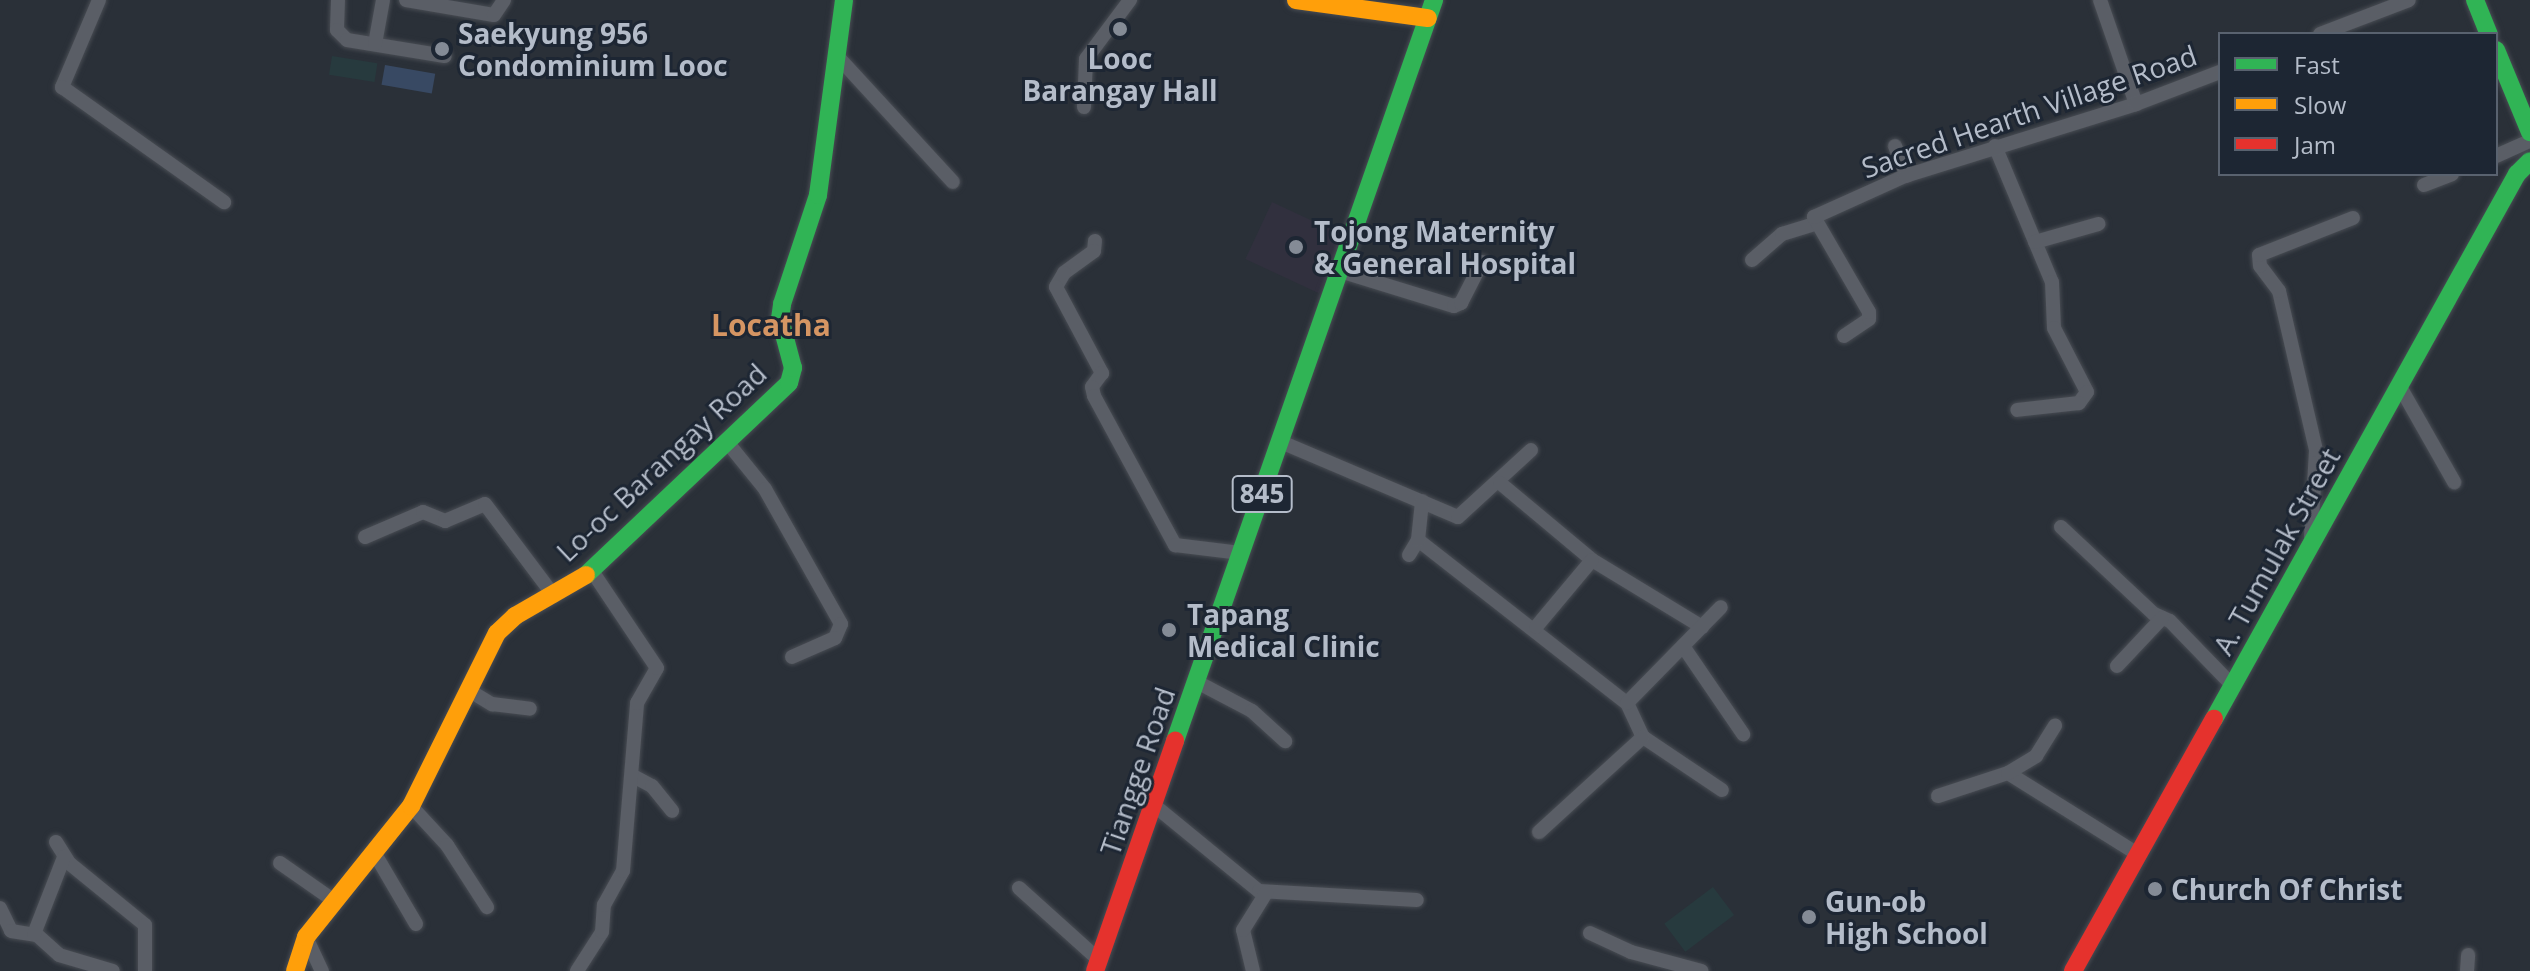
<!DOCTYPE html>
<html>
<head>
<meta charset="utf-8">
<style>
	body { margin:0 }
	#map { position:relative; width:2530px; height:971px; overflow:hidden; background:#2a3038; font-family:"Open Sans",sans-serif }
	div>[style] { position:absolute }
	.medical>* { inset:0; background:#31303e; transform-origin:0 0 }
	.green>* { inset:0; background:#273a3e; transform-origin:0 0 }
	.water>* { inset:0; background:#384963; transform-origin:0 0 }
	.roads { filter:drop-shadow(0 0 2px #484c53) drop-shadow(0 0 2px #484c53) }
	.street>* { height:14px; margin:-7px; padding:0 7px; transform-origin:7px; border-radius:7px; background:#5a5e66 }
	.fast>* { height:18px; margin:-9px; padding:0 9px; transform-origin:9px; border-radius:9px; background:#30b455 }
	.slow>* { height:18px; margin:-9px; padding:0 9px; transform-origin:9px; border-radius:9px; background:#ff9f0a }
	.jam>* { height:18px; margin:-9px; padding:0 9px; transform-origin:9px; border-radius:9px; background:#e5322d }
	.dots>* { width:22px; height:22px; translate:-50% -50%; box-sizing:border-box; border:4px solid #1d2633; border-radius:50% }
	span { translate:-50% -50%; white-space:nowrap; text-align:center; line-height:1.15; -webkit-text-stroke:6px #1d2633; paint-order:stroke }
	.shield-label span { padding:2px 6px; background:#1d2633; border:2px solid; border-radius:6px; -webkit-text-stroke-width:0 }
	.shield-label { font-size:26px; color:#b4bcc9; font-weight:700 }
	.poi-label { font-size:28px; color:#b4bcc9; font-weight:700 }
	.left { translate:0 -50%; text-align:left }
	.street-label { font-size:28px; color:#b4bcc9 }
	.neighbourhood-label { font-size:30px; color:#d59563; font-weight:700 }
	.legend { position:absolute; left:2218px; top:32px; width:280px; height:144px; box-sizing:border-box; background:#1d2633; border:2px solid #59626f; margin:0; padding:10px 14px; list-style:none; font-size:24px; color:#b4bcc9 }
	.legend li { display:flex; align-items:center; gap:16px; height:40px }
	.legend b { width:40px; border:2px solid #59626f }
</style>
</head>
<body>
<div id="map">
	<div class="medical">
		<i style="left:1272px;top:202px;width:81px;height:63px;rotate:25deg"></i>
	</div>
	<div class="green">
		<i style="left:332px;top:56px;width:46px;height:19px;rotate:9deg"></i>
		<i style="left:1713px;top:887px;width:35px;height:61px;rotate:53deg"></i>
	</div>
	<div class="water">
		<i style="left:385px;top:65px;width:51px;height:20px;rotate:10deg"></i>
	</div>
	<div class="roads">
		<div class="street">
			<i style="left:99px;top:0;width:95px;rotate:113deg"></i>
			<i style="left:62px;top:87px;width:199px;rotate:35.4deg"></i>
			<i style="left:338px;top:0;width:30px;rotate:92deg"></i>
			<i style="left:337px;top:30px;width:14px;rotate:45deg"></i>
			<i style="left:347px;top:40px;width:99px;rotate:9.3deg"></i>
			<i style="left:406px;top:0;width:89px;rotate:9.7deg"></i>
			<i style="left:494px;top:15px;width:18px;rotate:-56deg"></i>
			<i style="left:2100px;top:0;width:110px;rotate:70.9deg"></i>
			<i style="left:2320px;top:34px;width:95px;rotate:-20.9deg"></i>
			<i style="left:375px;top:44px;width:45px;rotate:-79.7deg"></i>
			<i style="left:837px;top:56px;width:171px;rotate:47.4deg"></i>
			<i style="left:1084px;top:107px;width:48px;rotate:-87.6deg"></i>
			<i style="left:1086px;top:59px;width:74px;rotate:-53.3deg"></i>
			<i style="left:1895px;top:146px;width:32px;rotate:68deg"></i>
			<i style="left:1995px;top:146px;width:147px;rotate:67.3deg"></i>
			<i style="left:2052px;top:282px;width:46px;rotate:87.5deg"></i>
			<i style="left:2054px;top:328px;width:72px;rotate:62.7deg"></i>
			<i style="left:2087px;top:392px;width:14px;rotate:126deg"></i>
			<i style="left:2079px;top:403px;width:62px;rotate:173.6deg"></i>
			<i style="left:2496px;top:156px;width:37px;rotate:-24deg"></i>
			<i style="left:2424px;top:185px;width:30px;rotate:-21deg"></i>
			<i style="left:1095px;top:241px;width:10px;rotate:96deg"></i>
			<i style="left:1094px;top:251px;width:37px;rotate:144deg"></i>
			<i style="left:1064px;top:273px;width:16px;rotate:120deg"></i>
			<i style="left:1056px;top:287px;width:98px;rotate:61.9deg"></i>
			<i style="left:1102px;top:373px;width:17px;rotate:126deg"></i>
			<i style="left:1092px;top:387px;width:9px;rotate:77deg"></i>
			<i style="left:1094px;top:396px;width:170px;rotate:61.5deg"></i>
			<i style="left:1175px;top:545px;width:66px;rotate:6.9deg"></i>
			<i style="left:2035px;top:242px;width:66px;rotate:-15.9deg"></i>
			<i style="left:1752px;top:260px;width:40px;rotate:-41deg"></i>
			<i style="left:1782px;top:234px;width:34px;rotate:-17deg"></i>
			<i style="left:1340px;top:271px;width:119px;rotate:17.1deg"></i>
			<i style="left:1454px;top:306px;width:8px;rotate:-23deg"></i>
			<i style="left:1461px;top:303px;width:46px;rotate:-62.9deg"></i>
			<i style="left:1844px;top:336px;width:30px;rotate:-34deg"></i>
			<i style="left:1869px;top:319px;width:7px;rotate:-90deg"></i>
			<i style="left:1869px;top:312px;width:110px;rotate:-120.1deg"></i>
			<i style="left:1814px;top:217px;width:100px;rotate:-24.3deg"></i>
			<i style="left:1905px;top:176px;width:242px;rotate:-17.3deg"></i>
			<i style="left:2136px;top:104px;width:90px;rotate:-20.9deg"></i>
			<i style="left:2399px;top:385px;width:112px;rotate:60.4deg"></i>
			<i style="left:727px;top:442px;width:60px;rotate:51deg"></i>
			<i style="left:765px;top:489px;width:155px;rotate:60.6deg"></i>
			<i style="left:841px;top:624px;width:15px;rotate:113deg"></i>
			<i style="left:835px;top:638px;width:47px;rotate:156.2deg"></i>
			<i style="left:1281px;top:442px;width:192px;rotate:23deg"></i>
			<i style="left:1458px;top:517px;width:99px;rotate:-42.5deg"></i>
			<i style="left:1500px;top:483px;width:120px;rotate:39.9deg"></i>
			<i style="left:1592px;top:560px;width:129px;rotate:31.3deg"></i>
			<i style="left:2061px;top:527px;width:127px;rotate:43.1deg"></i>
			<i style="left:2154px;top:614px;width:17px;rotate:24deg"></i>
			<i style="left:2170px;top:621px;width:91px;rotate:45.9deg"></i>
			<i style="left:365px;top:537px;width:63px;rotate:-23.3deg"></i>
			<i style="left:423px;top:512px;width:24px;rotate:22deg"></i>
			<i style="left:445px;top:521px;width:43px;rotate:-23deg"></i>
			<i style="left:485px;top:504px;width:115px;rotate:53.1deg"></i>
			<i style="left:2311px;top:537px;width:87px;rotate:-86.7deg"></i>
			<i style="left:2316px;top:450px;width:163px;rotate:-103.1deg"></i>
			<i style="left:2279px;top:291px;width:31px;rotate:-127deg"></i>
			<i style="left:2260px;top:266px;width:11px;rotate:-95deg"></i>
			<i style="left:2259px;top:255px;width:101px;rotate:-21.5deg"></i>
			<i style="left:1418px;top:540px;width:265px;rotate:38deg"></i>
			<i style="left:1627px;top:703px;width:38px;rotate:65deg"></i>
			<i style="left:1643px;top:737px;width:95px;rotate:33.9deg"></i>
			<i style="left:1409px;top:555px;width:17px;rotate:-59deg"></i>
			<i style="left:1418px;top:540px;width:39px;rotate:-84deg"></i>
			<i style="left:1536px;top:627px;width:87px;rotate:-50.1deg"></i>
			<i style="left:1683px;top:646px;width:107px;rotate:55.7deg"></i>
			<i style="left:2117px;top:666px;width:66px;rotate:-46.8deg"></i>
			<i style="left:1197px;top:682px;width:62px;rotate:27.8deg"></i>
			<i style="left:1252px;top:711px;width:45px;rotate:42.3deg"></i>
			<i style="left:470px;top:691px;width:26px;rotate:31deg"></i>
			<i style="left:492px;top:704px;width:38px;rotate:7deg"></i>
			<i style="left:1627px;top:703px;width:134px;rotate:-45.6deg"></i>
			<i style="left:2008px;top:773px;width:151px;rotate:32deg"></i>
			<i style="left:633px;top:776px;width:21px;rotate:28deg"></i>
			<i style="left:652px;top:786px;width:32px;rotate:51deg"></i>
			<i style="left:1938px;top:796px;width:74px;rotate:-18.2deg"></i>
			<i style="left:2008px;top:773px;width:33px;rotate:-31deg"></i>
			<i style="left:2036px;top:756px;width:36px;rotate:-58deg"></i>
			<i style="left:411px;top:806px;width:53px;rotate:47.3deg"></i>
			<i style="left:447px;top:845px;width:74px;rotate:57.2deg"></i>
			<i style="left:1155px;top:806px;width:134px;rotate:39.3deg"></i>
			<i style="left:1259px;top:891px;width:158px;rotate:3.3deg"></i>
			<i style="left:1539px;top:832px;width:141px;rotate:-42.4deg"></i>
			<i style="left:56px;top:842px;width:25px;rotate:58deg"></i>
			<i style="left:69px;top:863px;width:98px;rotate:39.2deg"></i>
			<i style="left:145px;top:925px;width:46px;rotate:90deg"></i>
			<i style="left:375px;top:854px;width:81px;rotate:59.6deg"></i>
			<i style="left:280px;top:863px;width:65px;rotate:34.9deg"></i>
			<i style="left:1019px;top:888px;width:108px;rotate:42deg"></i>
			<i style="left:0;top:908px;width:25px;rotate:64deg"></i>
			<i style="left:11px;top:931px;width:26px;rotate:9deg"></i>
			<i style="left:37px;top:935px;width:30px;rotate:42deg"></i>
			<i style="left:59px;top:955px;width:56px;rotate:16.5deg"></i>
			<i style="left:1590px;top:933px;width:45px;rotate:24.9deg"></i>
			<i style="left:1631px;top:952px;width:73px;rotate:15deg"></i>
			<i style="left:34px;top:934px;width:83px;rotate:-68.7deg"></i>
			<i style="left:306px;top:937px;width:38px;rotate:65deg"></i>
			<i style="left:577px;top:971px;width:46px;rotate:-57.3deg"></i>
			<i style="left:602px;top:932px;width:27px;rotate:-86deg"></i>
			<i style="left:604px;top:905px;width:39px;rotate:-61deg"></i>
			<i style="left:623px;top:871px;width:169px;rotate:-85.2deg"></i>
			<i style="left:637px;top:703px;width:40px;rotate:-60.3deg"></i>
			<i style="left:657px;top:668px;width:117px;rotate:-123.8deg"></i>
			<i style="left:1253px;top:971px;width:42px;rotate:-103.7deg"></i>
			<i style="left:1243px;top:930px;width:44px;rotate:-58.1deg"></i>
			<i style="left:2467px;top:971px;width:16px;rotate:-86deg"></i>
		</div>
		<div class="fast">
			<i style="left:2475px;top:0;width:37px;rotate:68deg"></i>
			<i style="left:2496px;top:50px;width:89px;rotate:67.5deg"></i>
			<i style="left:586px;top:575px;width:279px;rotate:-43.4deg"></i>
			<i style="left:789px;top:383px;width:16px;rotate:-75deg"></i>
			<i style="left:793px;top:368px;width:51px;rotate:-104.9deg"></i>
			<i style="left:780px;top:319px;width:15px;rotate:-82deg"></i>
			<i style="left:782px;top:304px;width:115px;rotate:-71.7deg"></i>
			<i style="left:818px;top:195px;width:197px;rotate:-82.4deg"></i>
			<i style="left:2214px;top:719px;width:624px;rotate:-60.93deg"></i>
			<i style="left:2517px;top:174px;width:18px;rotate:-45deg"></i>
			<i style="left:1175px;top:741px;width:785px;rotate:-70.73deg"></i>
		</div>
		<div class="slow">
			<i style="left:1296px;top:0;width:133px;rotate:7.8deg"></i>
			<i style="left:295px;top:971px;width:36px;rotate:-72deg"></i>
			<i style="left:306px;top:937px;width:168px;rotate:-51.3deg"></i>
			<i style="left:411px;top:806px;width:193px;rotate:-63.6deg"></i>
			<i style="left:497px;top:633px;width:25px;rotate:-43deg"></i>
			<i style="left:515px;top:616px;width:82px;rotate:-30deg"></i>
		</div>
		<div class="jam">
			<i style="left:1095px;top:971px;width:244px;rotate:-70.8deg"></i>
			<i style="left:2073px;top:971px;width:289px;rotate:-60.8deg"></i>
		</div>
	</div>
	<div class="dots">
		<i style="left:1120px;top:29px;background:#848b96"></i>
		<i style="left:442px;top:49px;background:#848b96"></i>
		<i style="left:1296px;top:247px;background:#848b96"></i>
		<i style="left:1169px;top:630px;background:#848b96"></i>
		<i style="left:2155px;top:889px;background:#848b96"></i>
		<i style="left:1809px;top:917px;background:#848b96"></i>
	</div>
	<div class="shield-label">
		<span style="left:1262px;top:494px">845</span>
	</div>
	<div class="poi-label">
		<span class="left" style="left:458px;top:49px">Saekyung 956<br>Condominium Looc</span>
		<span style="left:1120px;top:74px">Looc<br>Barangay Hall</span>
		<span class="left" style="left:1314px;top:247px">Tojong Maternity<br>&amp; General Hospital</span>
		<span class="left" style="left:1187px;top:630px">Tapang<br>Medical Clinic</span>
		<span class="left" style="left:2171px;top:889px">Church Of Christ</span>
		<span class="left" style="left:1825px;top:917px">Gun-ob<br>High School</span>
	</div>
	<div class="street-label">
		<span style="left:2029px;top:111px;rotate:-19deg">Sacred Hearth Village Road</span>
		<span style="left:661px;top:462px;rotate:-43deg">Lo-oc Barangay Road</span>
		<span style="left:2276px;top:551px;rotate:-61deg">A. Tumulak Street</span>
		<span style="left:1137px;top:771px;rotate:-71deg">Tiangge Road</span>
	</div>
	<div class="neighbourhood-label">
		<span style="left:771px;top:325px">Locatha</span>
	</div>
	<ul class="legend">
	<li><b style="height:10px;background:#30b455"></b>Fast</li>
	<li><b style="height:10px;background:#ff9f0a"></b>Slow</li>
	<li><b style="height:10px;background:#e5322d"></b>Jam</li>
	</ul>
</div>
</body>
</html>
